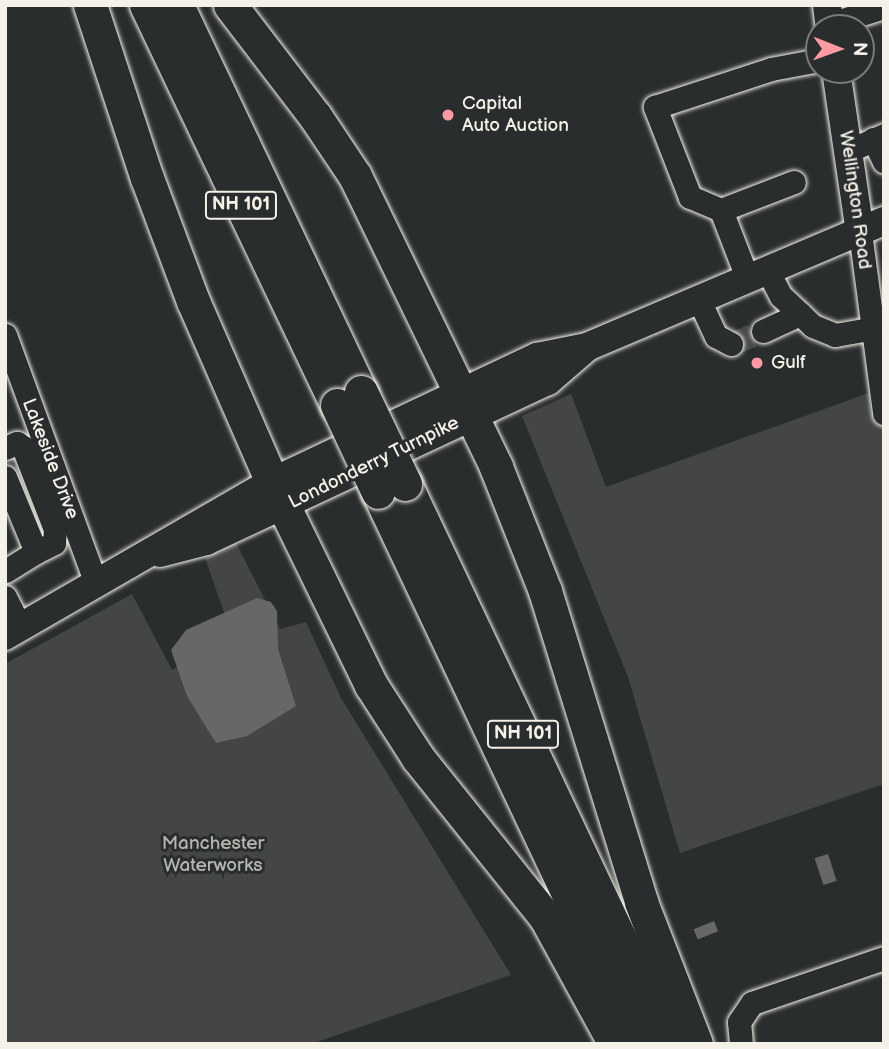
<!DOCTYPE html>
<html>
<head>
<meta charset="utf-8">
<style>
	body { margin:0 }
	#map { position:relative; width:889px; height:1049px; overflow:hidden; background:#2a2d2e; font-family:"Balsamiq Sans",sans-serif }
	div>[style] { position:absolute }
	.green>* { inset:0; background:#444645 }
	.water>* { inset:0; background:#676866; transform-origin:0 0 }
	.minor-tunnel>* { height:23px; margin-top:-11.5px; transform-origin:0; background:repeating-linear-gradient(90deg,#484a4a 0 23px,transparent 0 34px) }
	.roads { filter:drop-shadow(0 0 2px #f4f1e8) drop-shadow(0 0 2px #f4f1e8) }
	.minor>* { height:23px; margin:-11.5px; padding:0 11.5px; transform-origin:11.5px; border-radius:11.5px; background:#2a2d2e }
	.major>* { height:28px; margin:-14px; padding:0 14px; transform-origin:14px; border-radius:14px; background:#2a2d2e }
	.highway>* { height:33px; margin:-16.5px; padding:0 16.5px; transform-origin:16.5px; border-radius:16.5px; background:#2a2d2e }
	.bridges { filter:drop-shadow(0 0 2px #f4f1e8) drop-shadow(0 0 2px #f4f1e8) }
	.highway-bridge>* { height:33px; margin:-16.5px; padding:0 16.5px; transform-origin:16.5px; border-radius:16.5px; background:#2a2d2e }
	.dots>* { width:19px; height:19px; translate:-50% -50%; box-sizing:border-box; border:4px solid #2a2d2e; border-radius:50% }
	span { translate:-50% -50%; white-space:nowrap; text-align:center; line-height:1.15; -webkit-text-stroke:6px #2a2d2e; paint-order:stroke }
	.shield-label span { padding:2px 5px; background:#2a2d2e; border:2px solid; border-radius:5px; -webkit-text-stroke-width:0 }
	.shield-label { font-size:18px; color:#f4f1e8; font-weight:700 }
	.poi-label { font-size:19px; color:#f4f1e8 }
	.left { translate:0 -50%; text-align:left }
	.street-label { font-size:19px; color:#f4f1e8 }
	.park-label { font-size:19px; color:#b6b5af }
	.frame { position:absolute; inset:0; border:7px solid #f4f1e8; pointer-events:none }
	.north { position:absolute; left:805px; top:14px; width:70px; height:70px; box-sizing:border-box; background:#2a2d2e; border:2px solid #7b7b78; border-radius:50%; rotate:91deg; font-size:19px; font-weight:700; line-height:28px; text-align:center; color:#f4f1e8 }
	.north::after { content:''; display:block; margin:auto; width:24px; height:32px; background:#ff9aa2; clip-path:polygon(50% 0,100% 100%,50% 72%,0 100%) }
</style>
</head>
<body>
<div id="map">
	<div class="green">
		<i style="clip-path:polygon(869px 393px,871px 412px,884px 408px,884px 784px,680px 853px,628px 677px,522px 416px,571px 394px,606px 487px)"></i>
		<i style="clip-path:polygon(236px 543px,280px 629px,306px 622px,341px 698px,511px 975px,311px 1044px,5px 1044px,5px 664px,132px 594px,172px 670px,232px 635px,205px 558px)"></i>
	</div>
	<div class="water">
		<i style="clip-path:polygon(257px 598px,271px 602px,277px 611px,278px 649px,296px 706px,247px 736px,216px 743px,187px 696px,171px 650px,186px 630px)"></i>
		<i style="left:828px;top:854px;width:28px;height:14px;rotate:72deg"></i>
		<i style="left:714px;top:921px;width:11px;height:22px;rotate:68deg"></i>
	</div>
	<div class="minor-tunnel">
		<i style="left:731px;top:344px;width:35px;rotate:-22deg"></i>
	</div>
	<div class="roads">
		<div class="minor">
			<i style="left:830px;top:24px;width:57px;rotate:-17.5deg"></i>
			<i style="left:873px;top:139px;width:25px;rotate:64deg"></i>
			<i style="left:848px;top:151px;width:39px;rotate:-24deg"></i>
			<i style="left:721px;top:210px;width:34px;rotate:-157deg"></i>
			<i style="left:690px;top:197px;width:97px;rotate:-111.3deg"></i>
			<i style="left:655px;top:107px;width:122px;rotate:-18.1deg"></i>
			<i style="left:771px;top:69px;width:49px;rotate:-10.6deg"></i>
			<i style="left:860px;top:232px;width:183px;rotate:82.4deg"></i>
			<i style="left:768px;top:271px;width:28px;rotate:63deg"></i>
			<i style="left:781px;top:296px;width:44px;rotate:43.2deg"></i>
			<i style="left:813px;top:326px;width:24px;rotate:22deg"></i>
			<i style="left:835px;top:335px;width:39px;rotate:-10deg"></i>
			<i style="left:748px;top:280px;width:75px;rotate:-111.1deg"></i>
			<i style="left:721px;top:210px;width:78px;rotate:-21deg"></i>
			<i style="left:699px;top:300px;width:40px;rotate:65deg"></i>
			<i style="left:716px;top:336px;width:17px;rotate:28deg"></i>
			<i style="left:763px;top:331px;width:41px;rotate:-24.7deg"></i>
			<i style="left:5px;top:335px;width:264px;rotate:69.9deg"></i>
			<i style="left:5px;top:448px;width:13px;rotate:-23deg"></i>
			<i style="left:17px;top:443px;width:7px;rotate:34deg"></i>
			<i style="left:23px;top:447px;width:88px;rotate:68.7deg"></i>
			<i style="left:55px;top:529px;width:14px;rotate:94deg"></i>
			<i style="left:54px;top:543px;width:20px;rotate:153deg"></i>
			<i style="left:5px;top:477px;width:81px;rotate:67.5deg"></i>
			<i style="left:36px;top:552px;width:36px;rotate:148deg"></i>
			<i style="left:5px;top:597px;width:33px;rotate:63deg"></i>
			<i style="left:741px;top:1044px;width:22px;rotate:-95deg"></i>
			<i style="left:739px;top:1022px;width:23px;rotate:-56deg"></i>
			<i style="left:752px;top:1003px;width:139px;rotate:-18.8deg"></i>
		</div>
		<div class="major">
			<i style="left:827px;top:5px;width:23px;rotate:83deg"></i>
			<i style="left:836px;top:70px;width:164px;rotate:81.6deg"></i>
			<i style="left:160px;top:553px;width:48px;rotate:-14.6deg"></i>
			<i style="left:206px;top:541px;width:378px;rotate:-25.1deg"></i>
			<i style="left:548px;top:381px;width:49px;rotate:-40.9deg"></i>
			<i style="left:5px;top:636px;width:308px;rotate:-30deg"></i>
			<i style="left:272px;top:482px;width:293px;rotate:-25.3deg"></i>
			<i style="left:537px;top:357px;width:51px;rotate:-11.3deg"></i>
			<i style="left:587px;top:347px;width:323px;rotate:-23deg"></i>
		</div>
		<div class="highway">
			<i style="left:90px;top:5px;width:182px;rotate:71.8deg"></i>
			<i style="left:147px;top:178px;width:131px;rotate:69.5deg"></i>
			<i style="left:193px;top:301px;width:197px;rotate:66.4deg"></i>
			<i style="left:272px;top:482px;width:226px;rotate:64deg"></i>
			<i style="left:371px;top:685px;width:87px;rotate:57.2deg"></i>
			<i style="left:418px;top:758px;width:205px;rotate:51.3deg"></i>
			<i style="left:546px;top:918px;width:144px;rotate:61.3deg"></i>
			<i style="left:146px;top:5px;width:443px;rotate:64.5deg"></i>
			<i style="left:177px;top:5px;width:429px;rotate:64.6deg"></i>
			<i style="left:230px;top:5px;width:140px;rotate:52.6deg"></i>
			<i style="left:315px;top:116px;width:72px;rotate:56.3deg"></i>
			<i style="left:355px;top:176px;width:323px;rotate:64.1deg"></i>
			<i style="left:496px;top:467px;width:133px;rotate:68.4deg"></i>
			<i style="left:545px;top:591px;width:325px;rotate:72.8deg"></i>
			<i style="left:641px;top:902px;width:152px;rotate:68.8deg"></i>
			<i style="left:405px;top:484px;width:620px;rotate:64.68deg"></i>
			<i style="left:378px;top:492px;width:611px;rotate:64.69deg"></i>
		</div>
	</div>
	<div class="bridges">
		<div class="highway-bridge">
			<i style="left:361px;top:392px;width:102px;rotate:64.4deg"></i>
			<i style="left:337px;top:405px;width:96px;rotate:64.8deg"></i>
		</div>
	</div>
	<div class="dots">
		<i style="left:448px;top:115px;background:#ff9aa2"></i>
		<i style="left:757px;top:363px;background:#ff9aa2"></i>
	</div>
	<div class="shield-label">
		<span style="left:241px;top:205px">NH 101</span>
		<span style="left:523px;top:734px">NH 101</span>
	</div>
	<div class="poi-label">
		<span class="left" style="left:462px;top:115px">Capital<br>Auto Auction</span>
		<span class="left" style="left:771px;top:363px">Gulf</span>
	</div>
	<div class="street-label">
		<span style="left:855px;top:200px;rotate:82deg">Wellington Road</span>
		<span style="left:50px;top:459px;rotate:69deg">Lakeside Drive</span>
		<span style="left:374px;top:463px;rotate:-26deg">Londonderry Turnpike</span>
	</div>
	<div class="park-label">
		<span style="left:213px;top:855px">Manchester<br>Waterworks</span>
	</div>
	<div class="frame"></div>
	<div class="north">N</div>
</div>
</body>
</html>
